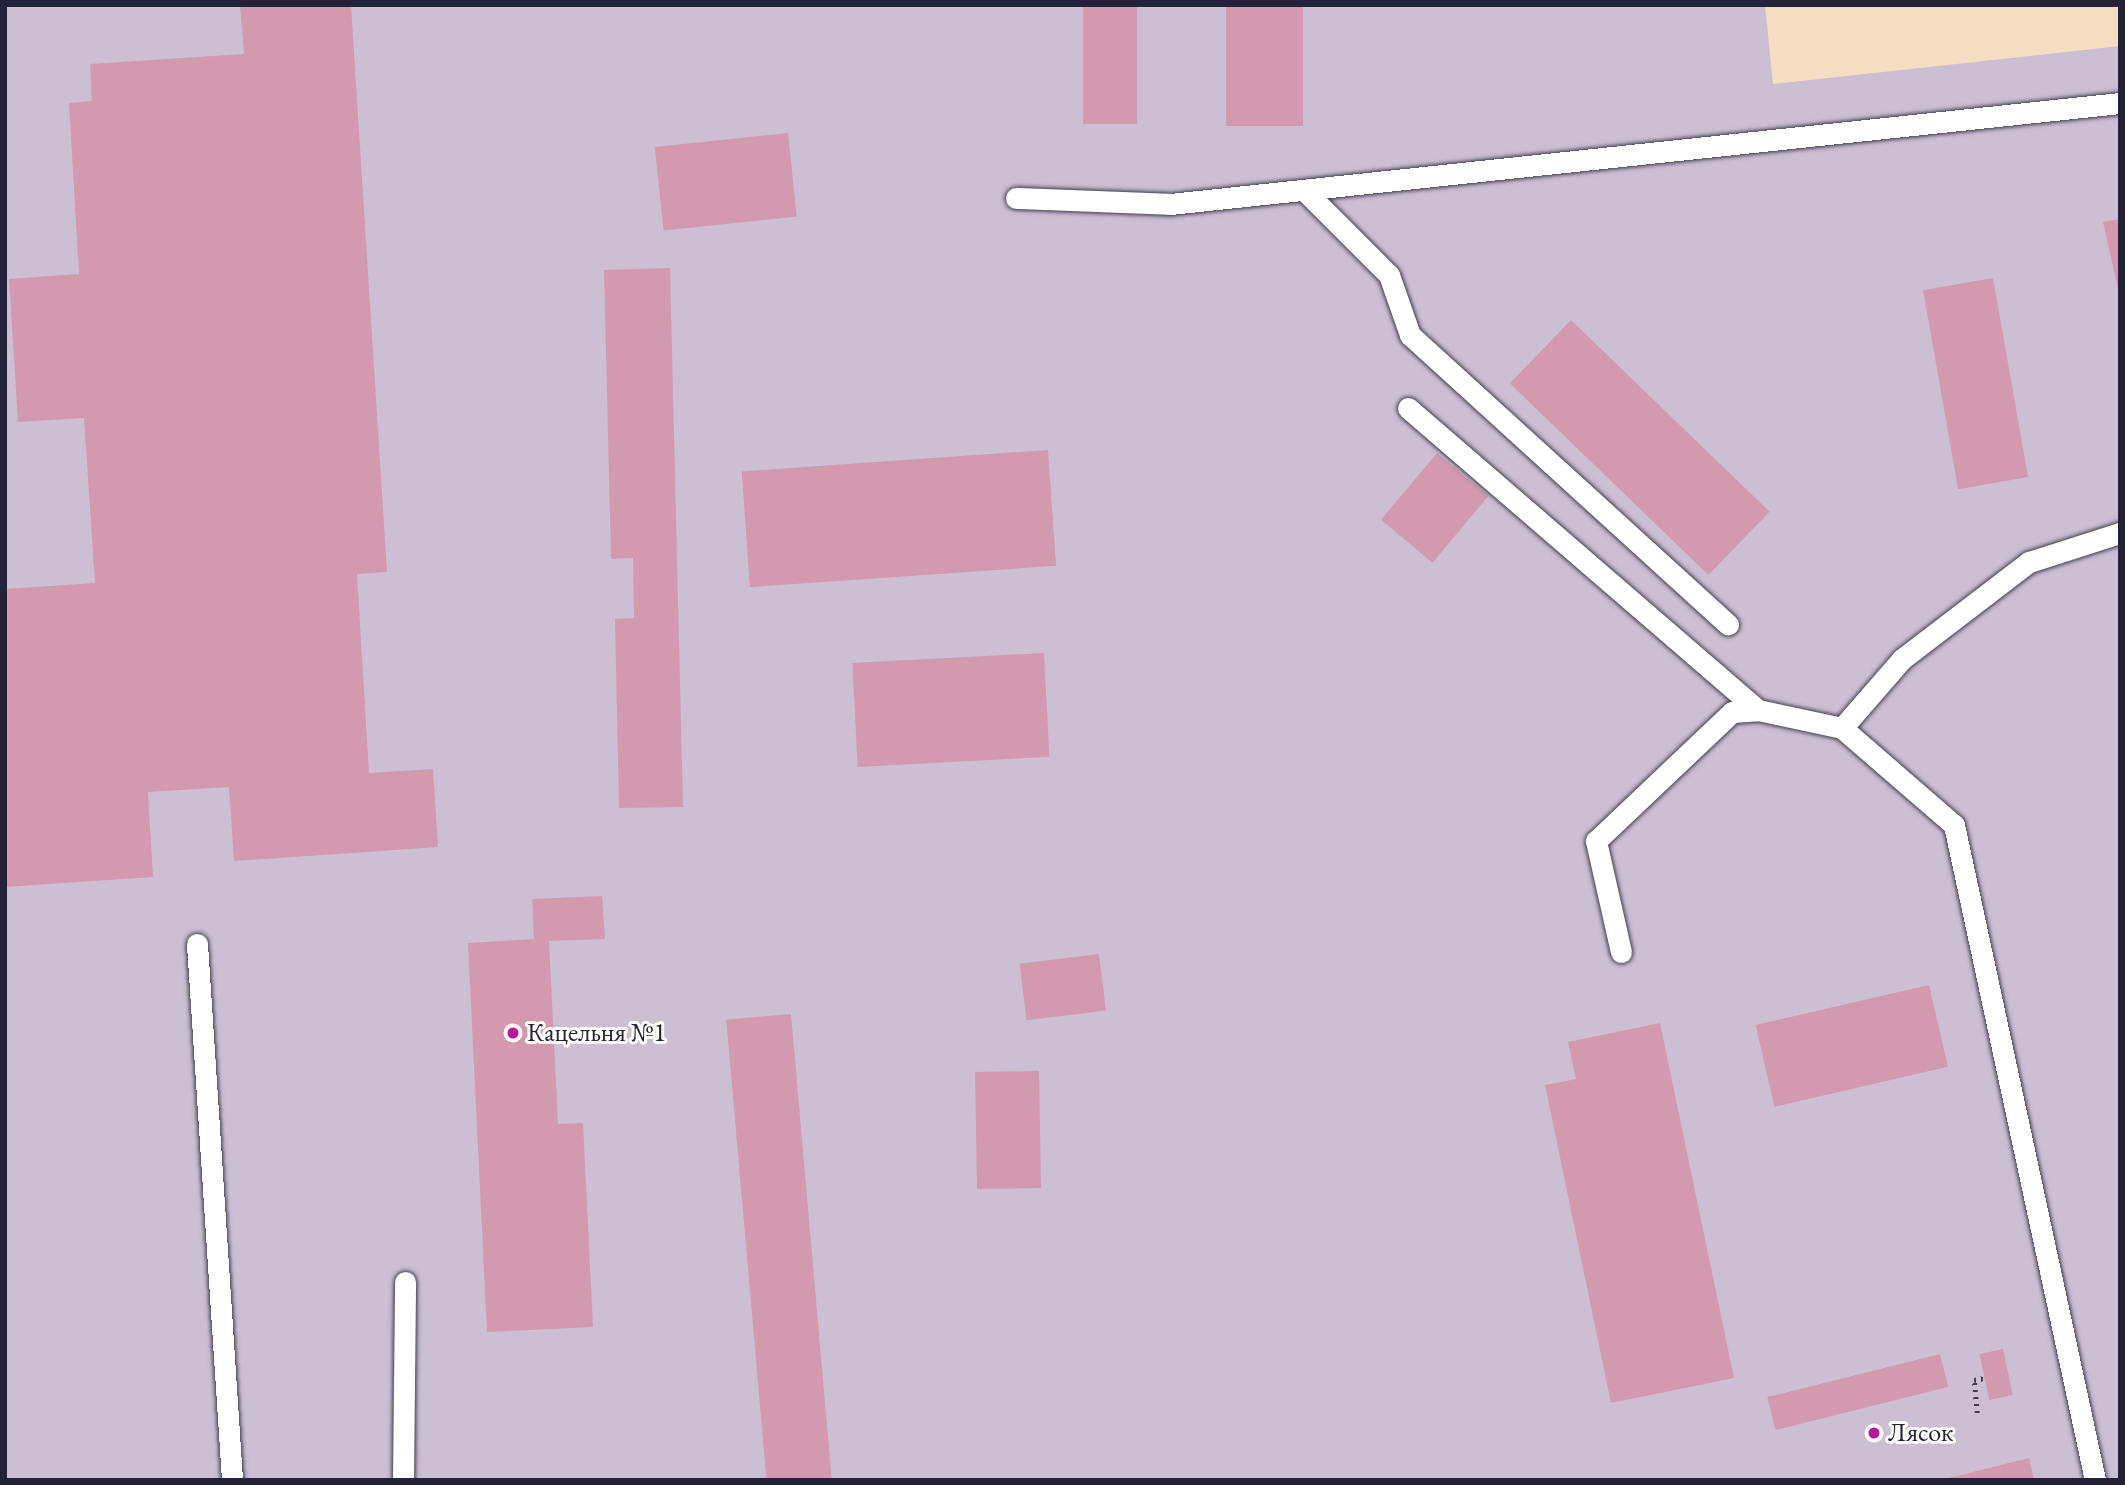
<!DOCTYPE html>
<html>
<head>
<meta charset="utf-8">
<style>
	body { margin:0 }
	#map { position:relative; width:2125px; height:1485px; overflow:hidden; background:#f4ddc1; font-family:"EB Garamond",serif }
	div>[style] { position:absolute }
	.industrial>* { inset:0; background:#ccbfd4 }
	.building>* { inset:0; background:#d399ae; transform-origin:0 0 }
	.path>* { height:4.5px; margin-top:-2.25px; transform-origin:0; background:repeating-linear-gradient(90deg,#423e4f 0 2px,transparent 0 7px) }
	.roads { filter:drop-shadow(0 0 2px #423e4f) drop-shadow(0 0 2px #423e4f) }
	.lane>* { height:21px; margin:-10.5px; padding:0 10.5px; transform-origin:10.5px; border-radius:10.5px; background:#fff }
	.dots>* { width:19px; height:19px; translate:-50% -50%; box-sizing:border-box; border:4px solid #fdfcf7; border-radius:50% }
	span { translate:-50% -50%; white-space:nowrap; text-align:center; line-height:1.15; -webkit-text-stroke:6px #fdfcf7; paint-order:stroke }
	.poi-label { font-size:26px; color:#22223b }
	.left { translate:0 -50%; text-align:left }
	.frame { position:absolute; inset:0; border:7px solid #22223b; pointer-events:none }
</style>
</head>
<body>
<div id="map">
	<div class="industrial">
		<i style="clip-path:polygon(5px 5px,1765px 5px,1773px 84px,2120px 46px,2120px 1480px,5px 1480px)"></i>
	</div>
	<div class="building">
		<i style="clip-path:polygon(240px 5px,351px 5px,387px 572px,357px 574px,369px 773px,433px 769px,438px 847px,234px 861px,229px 787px,148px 792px,153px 877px,5px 887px,5px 589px,95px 583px,84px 418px,18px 422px,9px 279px,79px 274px,69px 103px,92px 101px,90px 64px,244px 54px)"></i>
		<i style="left:1083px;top:5px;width:54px;height:119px"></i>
		<i style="left:1226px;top:5px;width:77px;height:121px"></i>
		<i style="left:788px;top:133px;width:84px;height:134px;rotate:84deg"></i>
		<i style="clip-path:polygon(2120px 219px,2120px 293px,2119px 293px,2103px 222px)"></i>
		<i style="clip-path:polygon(670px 268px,683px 807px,619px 808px,615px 619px,634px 618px,633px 558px,611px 559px,604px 270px)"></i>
		<i style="left:1993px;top:278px;width:202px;height:71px;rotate:80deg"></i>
		<i style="left:1571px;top:320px;width:276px;height:88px;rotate:44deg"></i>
		<i style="left:1048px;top:450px;width:116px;height:307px;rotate:86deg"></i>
		<i style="left:1437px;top:453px;width:67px;height:87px;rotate:40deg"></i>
		<i style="left:1044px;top:653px;width:104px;height:192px;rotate:87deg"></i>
		<i style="clip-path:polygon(602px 896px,605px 939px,549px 941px,558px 1124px,583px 1123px,593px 1327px,487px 1332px,468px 943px,534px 939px,532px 899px)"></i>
		<i style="left:1099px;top:954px;width:57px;height:80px;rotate:83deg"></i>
		<i style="left:1929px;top:985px;width:84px;height:178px;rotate:77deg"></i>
		<i style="left:791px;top:1014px;width:468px;height:65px;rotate:85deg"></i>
		<i style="clip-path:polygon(1660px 1023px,1734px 1378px,1611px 1403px,1545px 1085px,1576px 1079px,1568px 1042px)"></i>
		<i style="left:1039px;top:1071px;width:117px;height:64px;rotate:89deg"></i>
		<i style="left:2003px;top:1349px;width:47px;height:24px;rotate:78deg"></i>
		<i style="left:1940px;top:1354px;width:34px;height:178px;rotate:76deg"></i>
		<i style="clip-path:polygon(2029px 1458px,2034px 1480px,1945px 1480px,1945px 1479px)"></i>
	</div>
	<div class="path">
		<i style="left:1977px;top:1413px;width:33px;rotate:-95deg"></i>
		<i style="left:1974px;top:1380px;width:11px;rotate:-10deg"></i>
	</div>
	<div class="roads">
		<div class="lane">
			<i style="left:1304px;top:190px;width:120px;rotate:45deg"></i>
			<i style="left:1389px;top:275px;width:64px;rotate:70.7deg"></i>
			<i style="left:1410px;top:335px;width:430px;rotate:42.3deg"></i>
			<i style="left:1016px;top:198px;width:154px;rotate:2.2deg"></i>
			<i style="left:1170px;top:204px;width:955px;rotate:-6.07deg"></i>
			<i style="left:1408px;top:408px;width:462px;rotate:40.8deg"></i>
			<i style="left:1758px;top:710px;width:86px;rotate:12.1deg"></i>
			<i style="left:1842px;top:728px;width:91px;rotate:-49deg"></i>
			<i style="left:1902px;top:659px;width:160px;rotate:-37.4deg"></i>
			<i style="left:2029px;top:562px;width:96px;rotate:-17.7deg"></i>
			<i style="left:1842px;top:728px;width:148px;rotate:40.9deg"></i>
			<i style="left:1954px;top:825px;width:670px;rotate:77.85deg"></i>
			<i style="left:197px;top:944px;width:537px;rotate:86.26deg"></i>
			<i style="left:1621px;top:952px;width:114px;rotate:-102.7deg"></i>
			<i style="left:1596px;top:841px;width:187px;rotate:-43.5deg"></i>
			<i style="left:1732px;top:712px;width:26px;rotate:-4deg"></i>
			<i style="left:403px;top:1480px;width:198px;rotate:-89.4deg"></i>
		</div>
	</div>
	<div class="dots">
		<i style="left:513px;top:1033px;background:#b5179e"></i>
		<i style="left:1874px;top:1433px;background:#b5179e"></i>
	</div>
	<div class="poi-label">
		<span class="left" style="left:527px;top:1033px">Кацельня №1</span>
		<span class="left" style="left:1888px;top:1433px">Лясок</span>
	</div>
	<div class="frame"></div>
</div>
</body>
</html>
